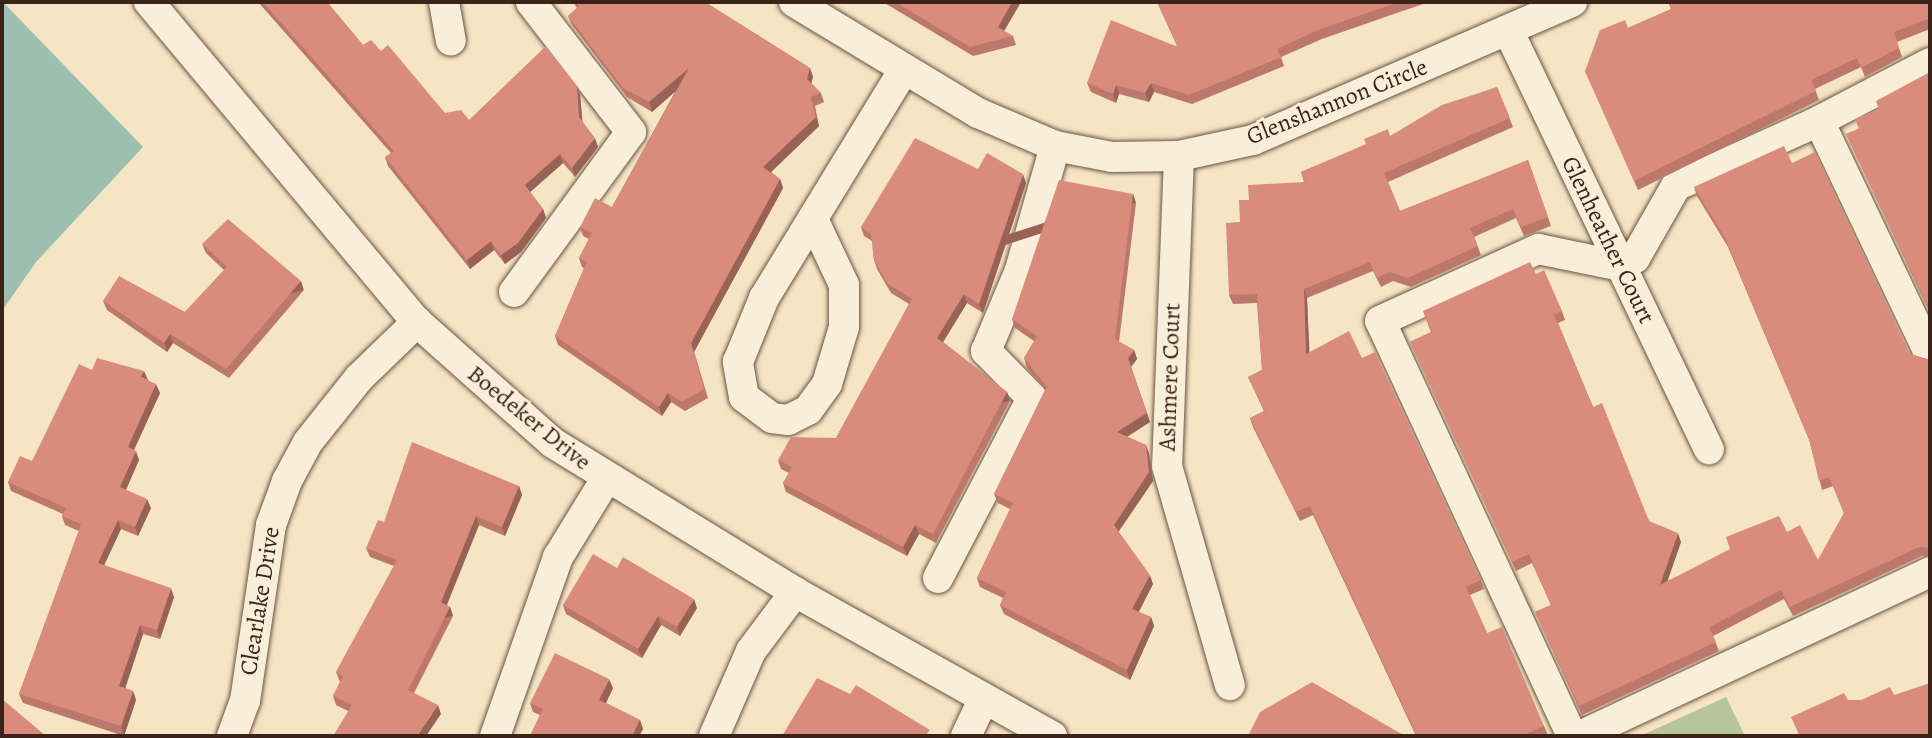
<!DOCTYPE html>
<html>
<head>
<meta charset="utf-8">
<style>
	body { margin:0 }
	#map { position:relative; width:1932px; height:738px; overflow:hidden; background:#f6e5c4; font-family:Alegreya,serif }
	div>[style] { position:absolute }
	.green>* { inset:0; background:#b7c698 }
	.water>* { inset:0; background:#9dbfaf }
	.roads { filter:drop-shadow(0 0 2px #6a5444) drop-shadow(0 0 2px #6a5444) }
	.minor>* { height:30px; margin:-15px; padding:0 15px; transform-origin:15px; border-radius:15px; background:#f9eed9 }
	.wall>* { inset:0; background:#bb786b }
	.shaded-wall>* { inset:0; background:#996257; transform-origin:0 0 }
	.building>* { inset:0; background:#da8c7c }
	span { translate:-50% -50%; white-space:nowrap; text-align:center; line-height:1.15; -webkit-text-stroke:6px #f9eed9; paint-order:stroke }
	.street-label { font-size:24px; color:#3b231a }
	.frame { position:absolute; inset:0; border:4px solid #3b231a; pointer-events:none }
</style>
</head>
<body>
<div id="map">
	<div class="green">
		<i style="clip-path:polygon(1726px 697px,1745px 736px,1640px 736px)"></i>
	</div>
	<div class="water">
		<i style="clip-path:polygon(3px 2px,143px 147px,36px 262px,2px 311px)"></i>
	</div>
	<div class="roads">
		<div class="minor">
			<i style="left:149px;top:2px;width:417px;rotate:50.1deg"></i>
			<i style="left:417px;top:322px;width:182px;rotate:41.7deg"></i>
			<i style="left:553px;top:443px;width:284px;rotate:31.6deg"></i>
			<i style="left:795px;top:592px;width:295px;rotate:29.3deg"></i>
			<i style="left:444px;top:2px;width:39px;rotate:80deg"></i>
			<i style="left:794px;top:2px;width:215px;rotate:31.1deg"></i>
			<i style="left:978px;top:113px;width:84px;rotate:23.2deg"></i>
			<i style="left:1055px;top:146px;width:58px;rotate:10.9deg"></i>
			<i style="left:1112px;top:157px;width:67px;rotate:-0.9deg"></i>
			<i style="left:1179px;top:156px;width:76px;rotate:-12.2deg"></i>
			<i style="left:1253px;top:140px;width:348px;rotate:-23.4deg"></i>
			<i style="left:1508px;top:30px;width:465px;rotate:64.4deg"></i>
			<i style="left:1930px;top:63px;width:125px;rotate:152.4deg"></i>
			<i style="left:1819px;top:121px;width:259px;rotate:64.6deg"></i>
			<i style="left:1179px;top:156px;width:310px;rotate:92.2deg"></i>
			<i style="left:1167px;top:466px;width:228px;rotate:74deg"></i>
			<i style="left:813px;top:219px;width:73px;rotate:64.8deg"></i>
			<i style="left:844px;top:285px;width:42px;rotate:90deg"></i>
			<i style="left:844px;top:327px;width:59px;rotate:106.6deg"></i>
			<i style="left:827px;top:384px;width:32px;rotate:126deg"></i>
			<i style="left:808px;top:410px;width:22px;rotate:153deg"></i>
			<i style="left:788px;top:420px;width:16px;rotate:-173deg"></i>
			<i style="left:772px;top:418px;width:35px;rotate:-143deg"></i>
			<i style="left:744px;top:397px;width:36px;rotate:-100deg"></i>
			<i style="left:738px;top:362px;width:69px;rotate:-67.9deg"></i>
			<i style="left:764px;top:298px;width:266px;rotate:-58.5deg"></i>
			<i style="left:514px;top:292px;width:198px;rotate:-53.8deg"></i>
			<i style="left:631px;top:132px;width:164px;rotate:-127.6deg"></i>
			<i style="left:938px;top:578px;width:203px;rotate:-62.4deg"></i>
			<i style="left:1032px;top:398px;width:66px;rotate:-134.4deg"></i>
			<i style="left:986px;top:351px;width:88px;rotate:-67.2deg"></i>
			<i style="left:1020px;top:270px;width:129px;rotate:-74.2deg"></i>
			<i style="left:232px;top:736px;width:37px;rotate:-70deg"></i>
			<i style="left:245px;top:701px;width:178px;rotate:-81.6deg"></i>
			<i style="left:271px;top:525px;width:47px;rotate:-70deg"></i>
			<i style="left:287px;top:481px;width:44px;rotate:-61.7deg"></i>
			<i style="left:308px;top:442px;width:82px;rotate:-51.4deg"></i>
			<i style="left:359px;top:378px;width:81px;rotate:-44deg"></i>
			<i style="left:495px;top:736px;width:190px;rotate:-70.6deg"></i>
			<i style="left:558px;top:557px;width:92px;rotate:-58.4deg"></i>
			<i style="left:714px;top:736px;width:93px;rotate:-66.5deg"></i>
			<i style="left:751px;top:651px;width:74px;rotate:-53.3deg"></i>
			<i style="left:966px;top:736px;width:42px;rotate:-64.7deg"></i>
			<i style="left:1572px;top:736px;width:457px;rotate:-114.8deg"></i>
			<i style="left:1380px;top:321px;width:174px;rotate:-24.5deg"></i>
			<i style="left:1538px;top:249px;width:85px;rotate:11.6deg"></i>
			<i style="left:1621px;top:266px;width:16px;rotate:-30deg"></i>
			<i style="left:1635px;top:258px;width:83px;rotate:-60.3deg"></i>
			<i style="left:1676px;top:186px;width:157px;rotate:-24.4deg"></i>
			<i style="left:1580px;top:736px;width:387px;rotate:-25.1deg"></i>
		</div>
	</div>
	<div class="wall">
		<i style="clip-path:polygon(258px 2px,327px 2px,363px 45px,381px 51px,445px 113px,469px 120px,577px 86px,580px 95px,582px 121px,598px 147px,575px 177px,563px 163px,530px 192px,543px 209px,546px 218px,521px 252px,505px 264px,494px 250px,470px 269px,388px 166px,385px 157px,391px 153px)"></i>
		<i style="clip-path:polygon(573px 2px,705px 2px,810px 68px,813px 77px,811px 83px,821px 93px,824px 102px,815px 106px,819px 126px,771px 172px,780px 179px,783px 188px,694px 352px,708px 398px,685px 411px,671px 402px,662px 416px,558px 345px,555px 336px,584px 268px,582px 267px,579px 258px,589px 239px,583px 236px,580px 227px,612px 207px,676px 90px,652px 112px,627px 97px,572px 25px,568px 16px,577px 8px)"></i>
		<i style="clip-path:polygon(883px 2px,1021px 2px,1004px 31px,1013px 36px,1016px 45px,973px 56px)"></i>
		<i style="clip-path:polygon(1157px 2px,1425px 2px,1426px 3px,1322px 39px,1281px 57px,1284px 66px,1192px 104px,1154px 92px,1149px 102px,1119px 94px,1116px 103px,1091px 92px,1087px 83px,1177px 46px)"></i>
		<i style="clip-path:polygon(1668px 2px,1930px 2px,1930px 29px,1897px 42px,1902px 57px,1865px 77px,1861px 67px,1815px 89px,1819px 100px,1638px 190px,1585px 71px,1628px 28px,1671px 9px)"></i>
		<i style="clip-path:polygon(1930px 72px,1930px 313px,1846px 134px,1858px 129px,1879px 109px)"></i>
		<i style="clip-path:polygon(1497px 87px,1513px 127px,1388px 182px,1400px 211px,1528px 160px,1551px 226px,1524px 236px,1516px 218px,1474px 237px,1481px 255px,1411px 287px,1393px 281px,1381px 287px,1373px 271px,1307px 298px,1309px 352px,1362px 358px,1481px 580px,1484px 589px,1470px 595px,1487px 633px,1544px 726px,1548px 735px,1416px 736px,1313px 515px,1300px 521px,1253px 427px,1250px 418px,1264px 411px,1248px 377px,1262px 370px,1257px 303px,1233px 304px,1229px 295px,1240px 222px,1304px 182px,1301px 172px,1390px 136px)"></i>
		<i style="clip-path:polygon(1792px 163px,1910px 354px,1930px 360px,1930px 557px,1922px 556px,1793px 616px,1784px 599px,1713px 636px,1719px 651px,1582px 715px,1535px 612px,1551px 605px,1532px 563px,1516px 571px,1410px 342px,1431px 332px,1423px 311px,1536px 274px,1562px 311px,1565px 320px,1558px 323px,1593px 407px,1649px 521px,1681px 542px,1667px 581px,1787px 532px,1818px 560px,1844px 513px,1833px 486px,1822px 490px,1810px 442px,1728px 247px,1697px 196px,1694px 187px)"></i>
		<i style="clip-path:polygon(978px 169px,1026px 183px,983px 313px,967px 303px,943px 342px,1007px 392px,1010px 401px,936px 543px,919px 534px,907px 556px,786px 492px,783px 483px,789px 473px,781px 469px,778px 460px,836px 438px,909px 304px,891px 293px,877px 269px,874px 260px,872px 241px,864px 236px,861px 227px)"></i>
		<i style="clip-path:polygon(1133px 194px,1136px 203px,1119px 342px,1134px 350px,1137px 359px,1131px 367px,1150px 422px,1127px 437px,1146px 445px,1149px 454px,1153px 481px,1118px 532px,1153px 584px,1139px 612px,1151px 617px,1154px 626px,1130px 680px,1004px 614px,1000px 605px,1003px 598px,980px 587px,977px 578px,1010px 509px,998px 503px,994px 494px,1045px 390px,1027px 368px,1024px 358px,1034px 341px,1015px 328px,1012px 319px)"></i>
		<i style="clip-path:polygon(202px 244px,304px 290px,229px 378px,173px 343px,167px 352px,107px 310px,103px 301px,185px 312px,224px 270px,206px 253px)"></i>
		<i style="clip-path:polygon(92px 370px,148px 380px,160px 393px,134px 450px,139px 460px,126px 490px,151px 508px,138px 536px,121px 529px,104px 565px,174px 597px,160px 639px,143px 634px,125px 688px,133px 691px,136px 700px,124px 736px,23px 703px,19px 694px,79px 531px,65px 525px,62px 516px,63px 514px,11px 491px,8px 482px,32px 461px)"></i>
		<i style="clip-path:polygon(519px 486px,522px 495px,505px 536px,479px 525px,447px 605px,450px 607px,453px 616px,414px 693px,441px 714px,348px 711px,336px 705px,333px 696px,340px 682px,336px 672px,394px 566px,370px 557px,366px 548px,384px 522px)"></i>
		<i style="clip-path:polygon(617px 568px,697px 608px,680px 636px,661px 625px,642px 658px,566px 614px,563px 605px)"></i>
		<i style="clip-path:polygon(613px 688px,606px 703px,640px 720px,643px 729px,639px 736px,530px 736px,540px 715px,533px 712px,530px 703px)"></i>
	</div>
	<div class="shaded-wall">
		<i style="clip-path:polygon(1012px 2px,1021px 2px,1001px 36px,998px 27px)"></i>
		<i style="clip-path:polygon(689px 68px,692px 77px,652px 112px,649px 102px)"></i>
		<i style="clip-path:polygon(810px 68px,813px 77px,810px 88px,807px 79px)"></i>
		<i style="clip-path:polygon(1151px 83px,1154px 92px,1149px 102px,1145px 93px)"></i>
		<i style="clip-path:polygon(1116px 85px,1119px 94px,1116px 103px,1113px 94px)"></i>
		<i style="clip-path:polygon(577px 86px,580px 95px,583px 126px,579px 117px)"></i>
		<i style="clip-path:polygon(811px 97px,819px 126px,767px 176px,763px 167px)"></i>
		<i style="clip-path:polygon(595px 138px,598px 147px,575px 177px,572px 168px)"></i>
		<i style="clip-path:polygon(560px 154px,563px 163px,528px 194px,525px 185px)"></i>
		<i style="clip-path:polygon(1023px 174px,1026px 183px,983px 313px,979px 304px)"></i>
		<i style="clip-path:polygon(780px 179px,783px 188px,694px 352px,708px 398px,691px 343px)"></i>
		<i style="left:1133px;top:194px;width:9px;height:146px;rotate:72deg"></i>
		<i style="clip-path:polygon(543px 209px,546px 218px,521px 252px,505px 264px,501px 255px)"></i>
		<i style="clip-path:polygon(491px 241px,494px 250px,470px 269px,467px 260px)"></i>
		<i style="left:301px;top:281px;width:9px;height:116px;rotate:72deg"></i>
		<i style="clip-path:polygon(1304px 289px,1307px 298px,1310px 363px,1306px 354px)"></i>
		<i style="clip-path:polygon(964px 294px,967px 303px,940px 347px,937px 338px)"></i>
		<i style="clip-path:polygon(170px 334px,173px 343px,167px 352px,164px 343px)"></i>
		<i style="clip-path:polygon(1134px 350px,1137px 359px,1131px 367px,1150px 422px,1120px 441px,1117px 432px,1128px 358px)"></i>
		<i style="clip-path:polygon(144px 371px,148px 380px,140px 377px)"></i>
		<i style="clip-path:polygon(156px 384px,160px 393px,131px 456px,128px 447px)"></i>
		<i style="left:1007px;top:392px;width:9px;height:160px;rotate:72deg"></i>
		<i style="clip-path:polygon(668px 393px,671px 402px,662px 416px,659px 407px)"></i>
		<i style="clip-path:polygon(1146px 445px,1149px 454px,1153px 481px,1117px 534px,1114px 525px)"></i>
		<i style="clip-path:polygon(136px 451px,139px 460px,123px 496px,120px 487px)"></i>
		<i style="clip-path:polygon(519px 486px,522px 495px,505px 536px,502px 527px)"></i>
		<i style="clip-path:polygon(147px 499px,151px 508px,138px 536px,135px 527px)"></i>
		<i style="clip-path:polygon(476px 516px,479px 525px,444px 611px,441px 602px)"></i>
		<i style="clip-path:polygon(118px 520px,121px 529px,101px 572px,98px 563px)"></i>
		<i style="clip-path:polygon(915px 525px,919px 534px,907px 556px,903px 547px)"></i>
		<i style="clip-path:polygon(1678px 533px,1681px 542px,1663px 594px,1660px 585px)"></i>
		<i style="clip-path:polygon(1150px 575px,1153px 584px,1135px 618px,1132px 609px)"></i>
		<i style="clip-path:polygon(171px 588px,174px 597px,160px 639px,157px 630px)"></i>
		<i style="clip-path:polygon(694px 599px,697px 608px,680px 636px,677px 627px)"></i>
		<i style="left:450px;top:607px;width:9px;height:93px;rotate:72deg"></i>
		<i style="clip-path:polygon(658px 616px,661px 625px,642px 658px,638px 649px)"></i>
		<i style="clip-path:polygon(1151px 617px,1154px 626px,1130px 680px,1127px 670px)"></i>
		<i style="clip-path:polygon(140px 625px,143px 634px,123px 695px,119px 686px)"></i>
		<i style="clip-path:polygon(609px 679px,613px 688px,603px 709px,599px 700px)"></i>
		<i style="clip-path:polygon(133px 691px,136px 700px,124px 736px,121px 726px)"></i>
		<i style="clip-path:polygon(438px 705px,441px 714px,426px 736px,417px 736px)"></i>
		<i style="clip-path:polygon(640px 720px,643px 729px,639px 736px,632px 736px)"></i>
	</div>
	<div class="building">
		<i style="clip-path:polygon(263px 2px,327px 2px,363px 45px,371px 40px,381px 51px,388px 45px,445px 113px,461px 110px,469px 120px,546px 46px,577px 86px,579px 117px,595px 138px,572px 168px,560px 154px,525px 185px,543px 209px,518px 243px,501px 255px,491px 241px,467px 260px,385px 157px,394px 151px)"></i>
		<i style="clip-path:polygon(576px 2px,705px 2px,810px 68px,807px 79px,821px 93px,811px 97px,816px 117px,763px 167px,780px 179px,691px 343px,704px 389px,682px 402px,668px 393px,659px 407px,555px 336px,587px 262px,579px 258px,592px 233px,580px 227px,595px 198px,612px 207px,689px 68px,649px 102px,623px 88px,568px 16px,579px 6px)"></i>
		<i style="clip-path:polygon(895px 2px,1012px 2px,998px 27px,1013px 36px,970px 47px)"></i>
		<i style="clip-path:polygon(1157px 2px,1399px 2px,1318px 30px,1277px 49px,1281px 57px,1189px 95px,1151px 83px,1145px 93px,1116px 85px,1113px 94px,1087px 83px,1111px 20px,1178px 47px)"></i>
		<i style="clip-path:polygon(1668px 2px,1930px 2px,1930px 18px,1894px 32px,1899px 48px,1861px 68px,1857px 58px,1811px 80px,1816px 91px,1634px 181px,1585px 71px,1600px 30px,1625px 20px,1628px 28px,1672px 9px)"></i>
		<i style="clip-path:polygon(1930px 72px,1930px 311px,1846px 134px,1859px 129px,1855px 119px,1879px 109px,1876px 101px)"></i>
		<i style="clip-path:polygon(1497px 87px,1510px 118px,1384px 173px,1400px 211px,1528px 160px,1548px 217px,1521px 227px,1513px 209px,1470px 228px,1478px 246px,1408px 278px,1390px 272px,1377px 278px,1370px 262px,1304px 289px,1306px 354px,1349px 331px,1362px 358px,1375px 352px,1481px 580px,1466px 587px,1487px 633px,1502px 627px,1544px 726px,1522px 736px,1417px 736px,1310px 506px,1296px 512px,1250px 418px,1265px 411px,1248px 377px,1262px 370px,1257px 294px,1229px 295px,1226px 223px,1240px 222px,1239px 200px,1249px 200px,1248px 185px,1305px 182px,1301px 172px,1366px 144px,1364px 139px,1388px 129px,1390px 136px,1442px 105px)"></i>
		<i style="clip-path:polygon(915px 138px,978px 169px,987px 153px,1023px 174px,979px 304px,964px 294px,937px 338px,1007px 392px,933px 534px,915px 525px,903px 547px,783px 483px,792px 467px,778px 460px,791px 437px,836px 438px,912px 299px,888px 284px,874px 260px,871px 234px,861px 227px)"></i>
		<i style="clip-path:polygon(1784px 146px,1792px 163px,1815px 152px,1910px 354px,1930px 360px,1930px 548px,1919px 547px,1790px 607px,1781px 590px,1709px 627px,1716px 642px,1579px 706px,1535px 612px,1551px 605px,1529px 554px,1512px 562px,1410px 342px,1432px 332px,1423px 311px,1530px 262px,1536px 274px,1544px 270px,1562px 311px,1554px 315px,1593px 407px,1602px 403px,1649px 521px,1678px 533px,1660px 585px,1730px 549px,1726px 537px,1779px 516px,1787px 532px,1800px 525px,1818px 560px,1844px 513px,1829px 477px,1819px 481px,1809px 439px,1725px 238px,1694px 187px)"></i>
		<i style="clip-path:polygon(1059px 180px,1133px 194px,1115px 339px,1134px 350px,1128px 358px,1147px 413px,1117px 432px,1146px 445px,1149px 472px,1114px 525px,1150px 575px,1132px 609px,1151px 617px,1127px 670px,1000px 605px,1006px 592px,977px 578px,1013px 503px,994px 494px,1047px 387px,1024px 358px,1037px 336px,1012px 319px)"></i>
		<i style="clip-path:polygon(228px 219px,301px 281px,226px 369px,170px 334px,164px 343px,103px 301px,119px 276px,185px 312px,227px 267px,202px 244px)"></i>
		<i style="clip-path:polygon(97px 358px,144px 371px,140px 377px,156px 384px,128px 447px,136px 451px,120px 487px,147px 499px,135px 527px,118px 520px,98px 563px,171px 588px,157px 630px,140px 625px,119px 686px,133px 691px,121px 726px,19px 694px,81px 524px,62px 516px,66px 508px,8px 482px,20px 456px,32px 461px,79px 364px,92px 370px)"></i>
		<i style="clip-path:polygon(412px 442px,519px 486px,502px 527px,476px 516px,441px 602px,450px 607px,408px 690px,438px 705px,417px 736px,333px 736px,352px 705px,333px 696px,343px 676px,336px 672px,397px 560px,366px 548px,378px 520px,384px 522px)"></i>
		<i style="clip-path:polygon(593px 554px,617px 568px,623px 557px,694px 599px,677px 627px,658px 616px,638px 649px,563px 605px)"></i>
		<i style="clip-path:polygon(555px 653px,609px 679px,599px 700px,640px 720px,632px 736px,530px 736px,543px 709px,530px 703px)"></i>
		<i style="clip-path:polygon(817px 678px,850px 694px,856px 685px,930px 730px,925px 736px,782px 736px)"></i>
		<i style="clip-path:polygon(1312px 682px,1405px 736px,1248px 736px,1260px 712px)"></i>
		<i style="clip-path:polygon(1930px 683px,1930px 736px,1796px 736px,1799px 735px,1791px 717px,1844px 693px,1848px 700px,1861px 700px,1890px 687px,1894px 695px)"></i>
		<i style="clip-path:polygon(2px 699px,46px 736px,2px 736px)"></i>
	</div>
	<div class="street-label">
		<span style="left:1337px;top:102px;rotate:-22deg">Glenshannon Circle</span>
		<span style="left:1608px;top:240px;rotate:64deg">Glenheather Court</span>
		<span style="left:1170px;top:377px;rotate:-88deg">Ashmere Court</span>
		<span style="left:529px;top:418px;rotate:39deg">Boedeker Drive</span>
		<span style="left:260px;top:601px;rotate:-81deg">Clearlake Drive</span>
	</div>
	<div class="frame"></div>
</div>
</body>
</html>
